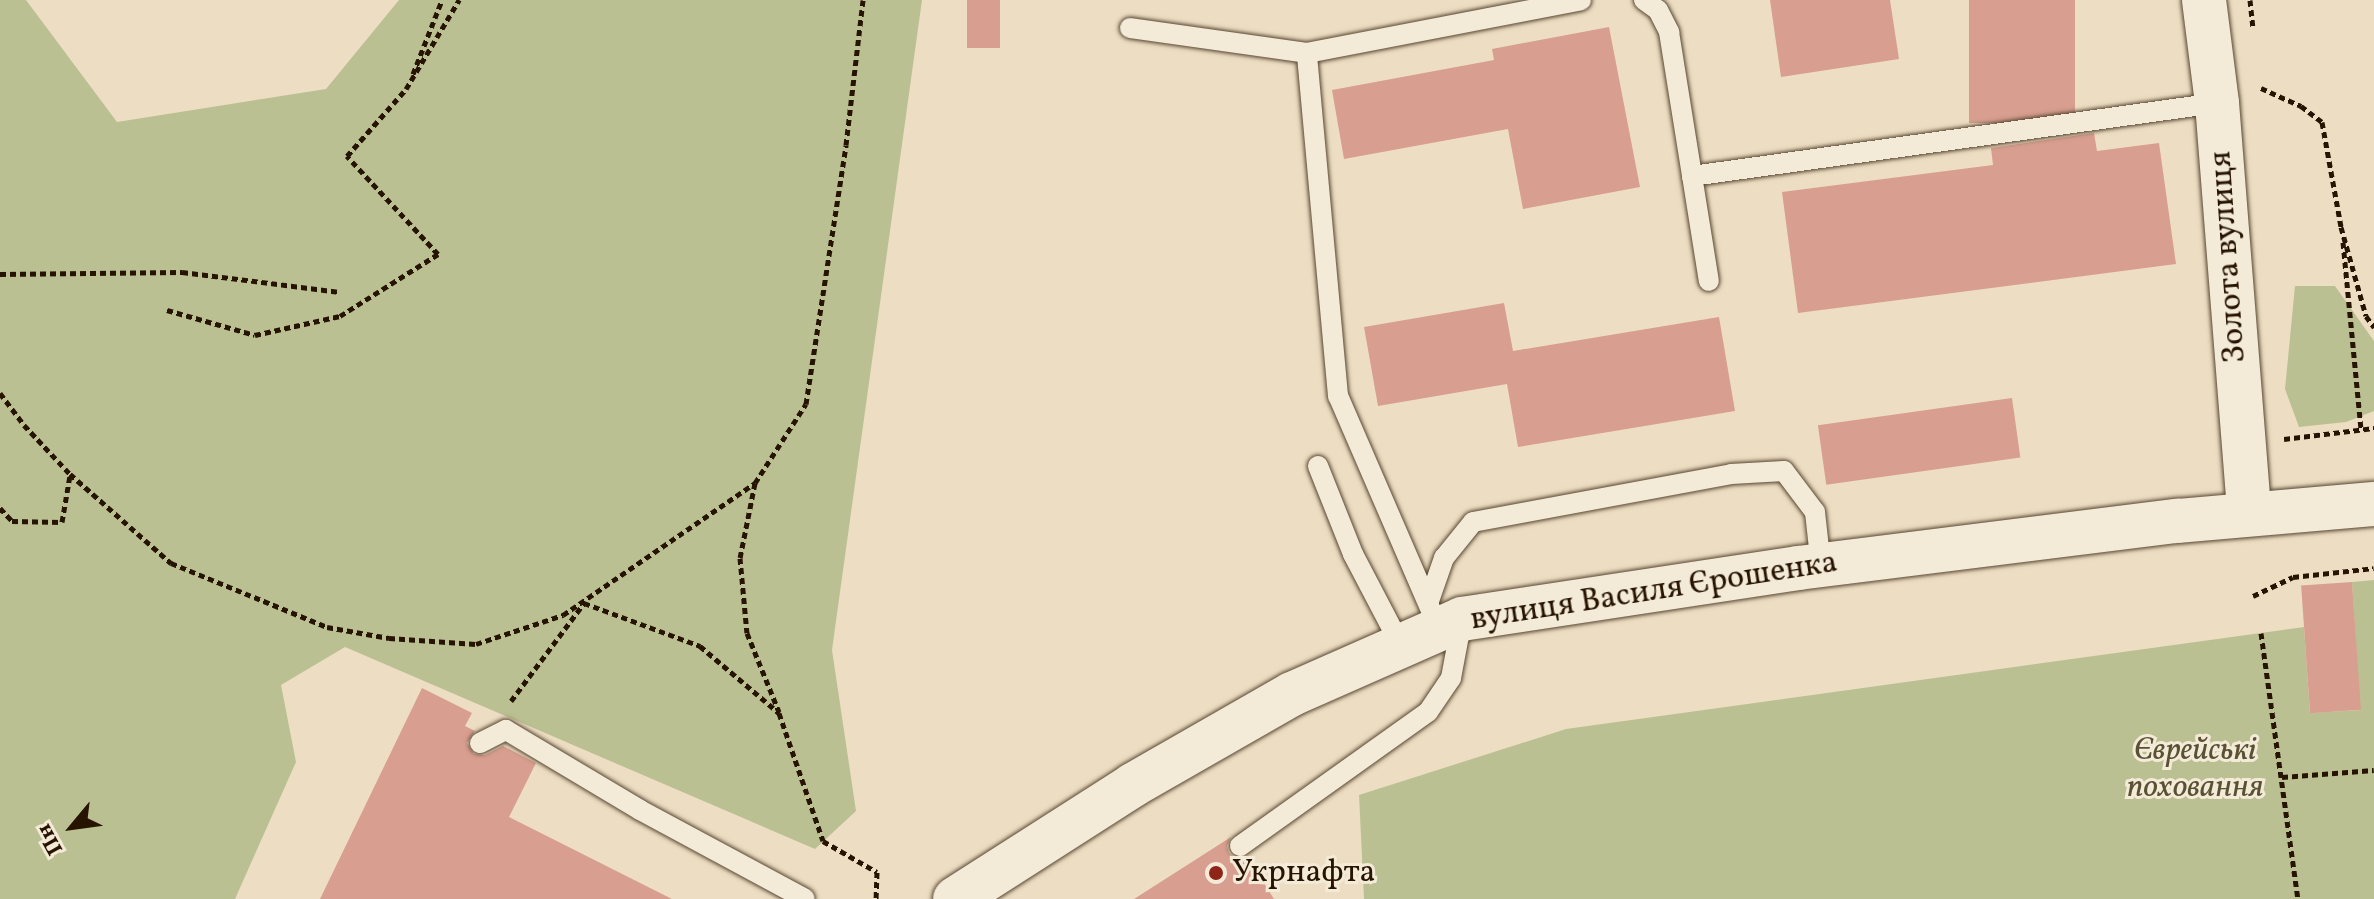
<!DOCTYPE html>
<html>
<head>
<meta charset="utf-8">
<style>
	body { margin:0 }
	#map { position:relative; width:2374px; height:899px; overflow:hidden; background:#eddec3; font-family:Vollkorn,serif }
	div>[style] { position:absolute }
	.green>* { inset:0; background:#bbc092 }
	.building>* { inset:0; background:#d89e8f; transform-origin:0 0 }
	.path>* { height:5px; margin-top:-2.5px; transform-origin:0; background:repeating-linear-gradient(90deg,#261400 0 6px,transparent 0 10px) }
	.roads { filter:drop-shadow(0 0 2px #584631) drop-shadow(0 0 2px #584631) }
	.lane>* { height:20px; margin:-10px; padding:0 10px; transform-origin:10px; border-radius:10px; background:#f3ead8 }
	.secondary>* { height:44px; margin:-22px; padding:0 22px; transform-origin:22px; border-radius:22px; background:#f3ead8 }
	.dots>* { width:22px; height:22px; translate:-50% -50%; box-sizing:border-box; border:4px solid #f3ead8; border-radius:50% }
	span { translate:-50% -50%; white-space:nowrap; text-align:center; line-height:1.15; -webkit-text-stroke:6px #f3ead8; paint-order:stroke }
	.street-label { font-size:32px; color:#261400 }
	.park-label { font-size:32px; color:#5a5033; font-style:italic }
	.poi-label { font-size:32px; color:#261400 }
	.left { translate:0 -50%; text-align:left }
	.north { position:absolute; left:32px; top:787px; width:80px; height:80px; -webkit-text-stroke:6px #f3ead8; paint-order:stroke; rotate:241deg; font-size:22px; font-weight:700; line-height:32px; text-align:center; color:#261400 }
	.north::after { content:''; display:block; margin:auto; width:28px; height:36px; background:#261400; clip-path:polygon(50% 0,100% 100%,50% 72%,0 100%) }
</style>
</head>
<body>
<div id="map">
	<div class="green">
		<i style="clip-path:polygon(0 0,26px 0,117px 122px,326px 89px,399px 0,922px 0,832px 650px,856px 811px,815px 849px,345px 647px,281px 685px,296px 762px,235px 899px,0 899px)"></i>
		<i style="clip-path:polygon(2295px 286px,2335px 286px,2374px 341px,2374px 411px,2346px 422px,2299px 427px,2285px 389px)"></i>
		<i style="clip-path:polygon(2374px 580px,2374px 899px,1364px 899px,1359px 795px,1566px 729px,2304px 627px,2310px 713px,2360px 710px,2352px 582px)"></i>
	</div>
	<div class="building">
		<i style="left:967px;top:0;width:33px;height:48px"></i>
		<i style="clip-path:polygon(1770px 0,1890px 0,1899px 59px,1781px 77px)"></i>
		<i style="left:1969px;top:0;width:106px;height:123px"></i>
		<i style="clip-path:polygon(1609px 27px,1640px 187px,1523px 209px,1508px 129px,1344px 159px,1332px 90px,1494px 60px,1492px 49px)"></i>
		<i style="clip-path:polygon(2094px 133px,2097px 151px,2159px 143px,2176px 264px,1798px 313px,1782px 192px,1993px 165px,1991px 148px)"></i>
		<i style="clip-path:polygon(1504px 303px,1513px 351px,1719px 317px,1735px 411px,1518px 447px,1507px 384px,1378px 406px,1364px 327px)"></i>
		<i style="left:2012px;top:398px;width:60px;height:196px;rotate:82deg"></i>
		<i style="left:2352px;top:582px;width:128px;height:51px;rotate:86deg"></i>
		<i style="clip-path:polygon(422px 688px,472px 713px,465px 726px,475px 731px,467px 743px,474px 754px,485px 755px,503px 746px,536px 763px,509px 817px,672px 899px,320px 899px)"></i>
		<i style="clip-path:polygon(1231px 837px,1227px 846px,1229px 853px,1235px 858px,1247px 857px,1274px 899px,1134px 899px)"></i>
	</div>
	<div class="path">
		<i style="left:2250px;top:0;width:27px;rotate:84deg"></i>
		<i style="left:413px;top:74px;width:79px;rotate:-68.6deg"></i>
		<i style="left:2261px;top:88px;width:44px;rotate:24.2deg"></i>
		<i style="left:2301px;top:106px;width:26px;rotate:37deg"></i>
		<i style="left:2322px;top:122px;width:107px;rotate:79.7deg"></i>
		<i style="left:2341px;top:227px;width:92px;rotate:74.3deg"></i>
		<i style="left:2366px;top:316px;width:14px;rotate:54deg"></i>
		<i style="left:2343px;top:242px;width:187px;rotate:84.5deg"></i>
		<i style="left:0;top:274px;width:182px;rotate:-0.6deg"></i>
		<i style="left:182px;top:272px;width:159px;rotate:7.2deg"></i>
		<i style="left:167px;top:310px;width:91px;rotate:15.9deg"></i>
		<i style="left:255px;top:335px;width:87px;rotate:-12.6deg"></i>
		<i style="left:340px;top:316px;width:116px;rotate:-32.3deg"></i>
		<i style="left:438px;top:254px;width:134px;rotate:-132.9deg"></i>
		<i style="left:347px;top:156px;width:89px;rotate:-48.6deg"></i>
		<i style="left:406px;top:89px;width:104px;rotate:-59.2deg"></i>
		<i style="left:0;top:393px;width:40px;rotate:53deg"></i>
		<i style="left:24px;top:425px;width:67px;rotate:46.8deg"></i>
		<i style="left:70px;top:474px;width:135px;rotate:41.4deg"></i>
		<i style="left:171px;top:563px;width:169px;rotate:22.3deg"></i>
		<i style="left:327px;top:627px;width:63px;rotate:10.1deg"></i>
		<i style="left:389px;top:638px;width:87px;rotate:3.9deg"></i>
		<i style="left:476px;top:644px;width:92px;rotate:-18.4deg"></i>
		<i style="left:563px;top:615px;width:233px;rotate:-34.5deg"></i>
		<i style="left:755px;top:483px;width:94px;rotate:-57.2deg"></i>
		<i style="left:806px;top:404px;width:262px;rotate:-81.2deg"></i>
		<i style="left:846px;top:145px;width:146px;rotate:-83.3deg"></i>
		<i style="left:2284px;top:439px;width:91px;rotate:-7deg"></i>
		<i style="left:755px;top:483px;width:76px;rotate:101.3deg"></i>
		<i style="left:740px;top:558px;width:75px;rotate:84.7deg"></i>
		<i style="left:747px;top:633px;width:85px;rotate:67.9deg"></i>
		<i style="left:0;top:508px;width:18px;rotate:47deg"></i>
		<i style="left:12px;top:521px;width:50px;rotate:1.1deg"></i>
		<i style="left:62px;top:522px;width:48px;rotate:-80.3deg"></i>
		<i style="left:2253px;top:596px;width:44px;rotate:-25.4deg"></i>
		<i style="left:2293px;top:577px;width:81px;rotate:-6.3deg"></i>
		<i style="left:2261px;top:633px;width:269px;rotate:82.1deg"></i>
		<i style="left:511px;top:701px;width:122px;rotate:-53.3deg"></i>
		<i style="left:584px;top:603px;width:124px;rotate:20.3deg"></i>
		<i style="left:700px;top:646px;width:104px;rotate:40.3deg"></i>
		<i style="left:779px;top:713px;width:135px;rotate:71deg"></i>
		<i style="left:823px;top:841px;width:62px;rotate:29.9deg"></i>
		<i style="left:877px;top:872px;width:27px;rotate:92deg"></i>
		<i style="left:2282px;top:777px;width:92px;rotate:-4.4deg"></i>
	</div>
	<div class="roads">
		<div class="lane">
			<i style="left:1644px;top:0;width:17px;rotate:36deg"></i>
			<i style="left:1658px;top:10px;width:25px;rotate:63deg"></i>
			<i style="left:1669px;top:32px;width:252px;rotate:80.9deg"></i>
			<i style="left:1130px;top:28px;width:179px;rotate:8deg"></i>
			<i style="left:1692px;top:176px;width:530px;rotate:-7.92deg"></i>
			<i style="left:1318px;top:466px;width:95px;rotate:68.3deg"></i>
			<i style="left:1353px;top:554px;width:104px;rotate:62.4deg"></i>
			<i style="left:1429px;top:601px;width:46px;rotate:-70.8deg"></i>
			<i style="left:1444px;top:558px;width:46px;rotate:-51.1deg"></i>
			<i style="left:1473px;top:522px;width:262px;rotate:-10.5deg"></i>
			<i style="left:1731px;top:474px;width:53px;rotate:-3.2deg"></i>
			<i style="left:1784px;top:471px;width:51px;rotate:52.9deg"></i>
			<i style="left:1815px;top:512px;width:54px;rotate:83.7deg"></i>
			<i style="left:1439px;top:629px;width:254px;rotate:-113.4deg"></i>
			<i style="left:1338px;top:396px;width:344px;rotate:-95.2deg"></i>
			<i style="left:1307px;top:53px;width:279px;rotate:-10.9deg"></i>
			<i style="left:480px;top:743px;width:29px;rotate:-27deg"></i>
			<i style="left:506px;top:730px;width:156px;rotate:30.8deg"></i>
			<i style="left:640px;top:810px;width:187px;rotate:28.3deg"></i>
			<i style="left:1240px;top:846px;width:231px;rotate:-35.5deg"></i>
			<i style="left:1428px;top:712px;width:41px;rotate:-55.9deg"></i>
			<i style="left:1451px;top:678px;width:60px;rotate:-79.4deg"></i>
		</div>
		<div class="secondary">
			<i style="left:2204px;top:0;width:104px;rotate:82.8deg"></i>
			<i style="left:2217px;top:103px;width:412px;rotate:85.5deg"></i>
			<i style="left:955px;top:899px;width:211px;rotate:-32.6deg"></i>
			<i style="left:1133px;top:785px;width:183px;rotate:-29.8deg"></i>
			<i style="left:1292px;top:694px;width:186px;rotate:-23.8deg"></i>
			<i style="left:1462px;top:619px;width:340px;rotate:-8.6deg"></i>
			<i style="left:1798px;top:568px;width:383px;rotate:-7.1deg"></i>
			<i style="left:2178px;top:521px;width:197px;rotate:-5deg"></i>
		</div>
	</div>
	<div class="dots">
		<i style="left:1216px;top:873px;background:#8f2418"></i>
	</div>
	<div class="street-label">
		<span style="left:2229px;top:257px;rotate:-94deg">Золота вулиця</span>
		<span style="left:1654px;top:592px;rotate:-9deg">вулиця Василя Єрошенка</span>
	</div>
	<div class="park-label">
		<span style="left:2195px;top:770px">Єврейські<br>поховання</span>
	</div>
	<div class="poi-label">
		<span class="left" style="left:1232px;top:873px">Укрнафта</span>
	</div>
	<div class="north">Пн</div>
</div>
</body>
</html>
